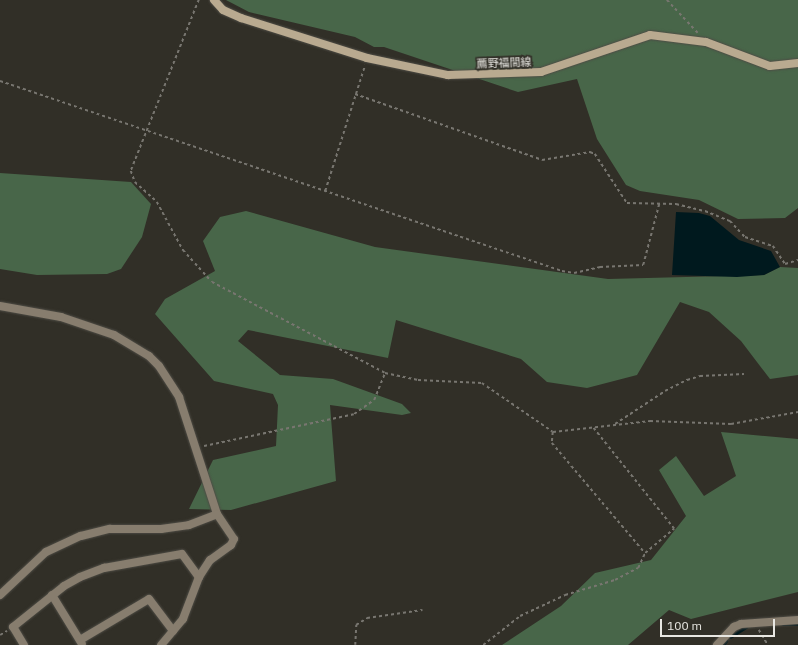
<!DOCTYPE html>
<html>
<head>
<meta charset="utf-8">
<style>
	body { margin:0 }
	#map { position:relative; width:798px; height:645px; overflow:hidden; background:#312f27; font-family:"IBM Plex Sans","Noto Sans JP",sans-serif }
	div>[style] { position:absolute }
	.forest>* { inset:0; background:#486649 }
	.water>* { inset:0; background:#00191e }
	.stream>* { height:2.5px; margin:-1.25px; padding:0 1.25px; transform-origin:1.25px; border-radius:1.25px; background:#00191e }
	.path>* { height:1.5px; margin-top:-0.75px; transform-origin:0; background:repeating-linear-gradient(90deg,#787670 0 3px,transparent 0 6px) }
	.roads { filter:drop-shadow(0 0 1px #4e4c45) drop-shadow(0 0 1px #4e4c45) }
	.minor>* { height:8px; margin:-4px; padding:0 4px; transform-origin:4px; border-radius:4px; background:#877d6e }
	.secondary>* { height:8px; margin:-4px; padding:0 4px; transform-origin:4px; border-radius:4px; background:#b9aa90 }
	span { translate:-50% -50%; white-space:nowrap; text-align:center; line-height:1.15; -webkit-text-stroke:3.5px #312f27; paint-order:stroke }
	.street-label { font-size:11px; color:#e8e7e2 }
	.scale { position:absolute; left:660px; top:619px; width:115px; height:18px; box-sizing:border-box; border:2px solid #e8e7e2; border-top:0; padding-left:5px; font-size:12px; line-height:14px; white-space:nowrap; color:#e8e7e2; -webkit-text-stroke:3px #312f27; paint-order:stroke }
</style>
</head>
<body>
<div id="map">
	<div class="forest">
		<i style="clip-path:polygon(226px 0,798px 0,798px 208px,785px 218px,738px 219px,699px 200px,640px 191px,626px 185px,597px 139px,577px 79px,518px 92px,384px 47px,374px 47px,355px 37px,249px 12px)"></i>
		<i style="clip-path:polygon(0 173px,131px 182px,151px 204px,142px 237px,121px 269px,107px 274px,37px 275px,0 269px)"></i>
		<i style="clip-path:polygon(246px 211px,375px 247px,608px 279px,764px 275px,780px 267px,798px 268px,798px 375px,770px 379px,741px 341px,709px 312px,680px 302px,637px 375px,587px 388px,547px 382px,521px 359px,396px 320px,388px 358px,248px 330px,238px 341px,280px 375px,333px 379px,402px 404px,411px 413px,402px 415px,330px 405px,336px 481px,231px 510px,189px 509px,213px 460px,276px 446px,278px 405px,273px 394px,214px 381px,155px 314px,165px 299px,215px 271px,203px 241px,220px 217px)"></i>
		<i style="clip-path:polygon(721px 432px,798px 439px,798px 592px,691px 619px,669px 610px,628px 645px,502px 645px,561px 606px,595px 573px,651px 560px,686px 516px,659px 470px,676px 456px,704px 496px,736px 476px)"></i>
	</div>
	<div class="water">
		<i style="clip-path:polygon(676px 212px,699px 213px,710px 216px,739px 240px,771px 251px,780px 267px,764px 275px,737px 277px,672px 275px)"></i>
	</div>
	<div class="stream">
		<i style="left:783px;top:625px;width:15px"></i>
		<i style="left:730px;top:637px;width:19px;rotate:-32deg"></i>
		<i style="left:723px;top:645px;width:5px;rotate:-53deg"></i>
	</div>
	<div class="path">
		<i style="left:199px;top:0;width:184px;rotate:111.7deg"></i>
		<i style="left:131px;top:171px;width:12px;rotate:70deg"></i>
		<i style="left:135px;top:182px;width:30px;rotate:42deg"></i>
		<i style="left:157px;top:202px;width:55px;rotate:61.6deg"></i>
		<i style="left:183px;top:250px;width:43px;rotate:47.8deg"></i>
		<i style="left:212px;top:282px;width:195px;rotate:27.7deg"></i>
		<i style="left:385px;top:373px;width:34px;rotate:12deg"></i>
		<i style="left:418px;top:380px;width:64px;rotate:2.7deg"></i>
		<i style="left:482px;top:383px;width:86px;rotate:34.6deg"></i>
		<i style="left:553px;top:432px;width:98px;rotate:-6.5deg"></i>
		<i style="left:650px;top:421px;width:81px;rotate:2.1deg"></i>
		<i style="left:731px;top:424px;width:68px;rotate:-10.2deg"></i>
		<i style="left:667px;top:0;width:45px;rotate:46.8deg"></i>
		<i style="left:0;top:81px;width:593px;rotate:18.68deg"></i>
		<i style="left:562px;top:271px;width:12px;rotate:9deg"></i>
		<i style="left:574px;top:273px;width:27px;rotate:-13deg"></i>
		<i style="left:600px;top:267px;width:43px;rotate:-2.7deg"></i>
		<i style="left:643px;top:265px;width:63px;rotate:-75.3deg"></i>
		<i style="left:355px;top:94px;width:198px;rotate:19.4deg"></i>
		<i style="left:542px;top:160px;width:49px;rotate:-9.5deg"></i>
		<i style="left:590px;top:152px;width:5px;rotate:22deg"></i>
		<i style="left:595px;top:154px;width:59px;rotate:56.9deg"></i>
		<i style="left:627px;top:203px;width:49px;rotate:1.2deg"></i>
		<i style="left:676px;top:204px;width:30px;rotate:14deg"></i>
		<i style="left:705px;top:211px;width:27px;rotate:22deg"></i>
		<i style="left:730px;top:221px;width:22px;rotate:47deg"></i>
		<i style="left:745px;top:237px;width:29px;rotate:18deg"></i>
		<i style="left:773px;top:246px;width:22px;rotate:56deg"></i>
		<i style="left:785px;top:264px;width:14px;rotate:-17deg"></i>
		<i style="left:325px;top:191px;width:132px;rotate:-72.4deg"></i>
		<i style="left:615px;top:424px;width:60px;rotate:-33.4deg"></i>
		<i style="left:665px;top:391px;width:25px;rotate:-27deg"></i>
		<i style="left:687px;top:380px;width:14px;rotate:-17deg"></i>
		<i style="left:700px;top:376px;width:44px;rotate:-2.6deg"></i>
		<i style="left:553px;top:432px;width:11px;rotate:95deg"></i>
		<i style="left:552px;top:443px;width:144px;rotate:49.8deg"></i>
		<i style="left:645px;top:553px;width:38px;rotate:-40deg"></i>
		<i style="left:674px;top:529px;width:129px;rotate:-128.7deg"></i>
		<i style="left:204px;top:446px;width:153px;rotate:-12deg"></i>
		<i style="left:354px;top:414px;width:24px;rotate:-35deg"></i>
		<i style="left:374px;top:400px;width:29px;rotate:-68deg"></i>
		<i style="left:759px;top:630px;width:17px;rotate:59deg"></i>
		<i style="left:0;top:635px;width:8px;rotate:-30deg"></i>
		<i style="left:355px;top:645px;width:20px;rotate:-87deg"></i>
		<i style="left:356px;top:625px;width:13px;rotate:-32deg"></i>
		<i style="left:367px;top:618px;width:56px;rotate:-8.3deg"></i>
		<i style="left:483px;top:645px;width:47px;rotate:-38.1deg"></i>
		<i style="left:520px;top:616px;width:50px;rotate:-25deg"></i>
		<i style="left:565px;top:595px;width:52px;rotate:-16.7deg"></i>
		<i style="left:615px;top:580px;width:26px;rotate:-28deg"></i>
		<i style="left:638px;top:568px;width:17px;rotate:-65deg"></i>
	</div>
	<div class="roads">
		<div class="minor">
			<i style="left:0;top:306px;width:62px;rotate:10.2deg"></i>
			<i style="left:61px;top:317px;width:56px;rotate:18.8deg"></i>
			<i style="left:114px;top:335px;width:41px;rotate:31deg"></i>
			<i style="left:149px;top:356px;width:14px;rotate:45deg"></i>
			<i style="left:159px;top:366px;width:37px;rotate:57deg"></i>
			<i style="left:179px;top:397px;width:123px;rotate:72deg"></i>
			<i style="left:217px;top:514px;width:30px;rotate:56deg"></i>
			<i style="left:234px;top:539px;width:7px;rotate:117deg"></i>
			<i style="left:231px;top:545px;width:26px;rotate:144deg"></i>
			<i style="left:210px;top:560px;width:20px;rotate:123deg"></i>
			<i style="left:199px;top:577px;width:45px;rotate:110.9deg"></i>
			<i style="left:183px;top:619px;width:34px;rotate:130deg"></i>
			<i style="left:0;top:595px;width:63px;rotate:-43.1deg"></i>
			<i style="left:46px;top:552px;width:38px;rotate:-25deg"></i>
			<i style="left:81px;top:536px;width:30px;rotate:-14deg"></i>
			<i style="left:110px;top:529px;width:51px"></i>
			<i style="left:161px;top:529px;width:28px;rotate:-8deg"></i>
			<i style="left:189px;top:525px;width:30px;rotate:-21deg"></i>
			<i style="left:52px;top:595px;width:57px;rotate:58.5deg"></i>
			<i style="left:80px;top:640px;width:80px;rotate:-30.7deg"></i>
			<i style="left:149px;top:599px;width:40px;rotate:53deg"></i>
			<i style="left:24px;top:645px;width:21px;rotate:-121deg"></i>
			<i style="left:13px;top:627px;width:65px;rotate:-38.8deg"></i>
			<i style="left:64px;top:586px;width:18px;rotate:-29deg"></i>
			<i style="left:80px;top:577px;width:26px;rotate:-21deg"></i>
			<i style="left:104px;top:568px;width:79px;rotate:-10.2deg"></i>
			<i style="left:182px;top:554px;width:29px;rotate:54deg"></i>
			<i style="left:717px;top:645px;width:25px;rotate:-47deg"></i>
			<i style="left:734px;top:627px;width:8px;rotate:-23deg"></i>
			<i style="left:741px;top:624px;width:57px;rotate:-4deg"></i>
		</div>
		<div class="secondary">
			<i style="left:214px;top:0;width:13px;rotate:48deg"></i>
			<i style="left:223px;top:10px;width:20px;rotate:24deg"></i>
			<i style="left:241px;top:18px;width:132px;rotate:17.6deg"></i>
			<i style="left:367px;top:58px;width:83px;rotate:11.9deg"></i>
			<i style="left:448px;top:75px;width:93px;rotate:-1.8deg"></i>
			<i style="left:541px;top:72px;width:115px;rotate:-18.7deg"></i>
			<i style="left:650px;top:35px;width:56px;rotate:7.1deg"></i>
			<i style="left:706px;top:42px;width:68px;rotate:20.6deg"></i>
			<i style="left:770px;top:66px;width:28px;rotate:-6deg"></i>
		</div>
	</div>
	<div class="street-label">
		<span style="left:504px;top:63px;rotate:-2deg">薦野福間線</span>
	</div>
	<div class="scale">100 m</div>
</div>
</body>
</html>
